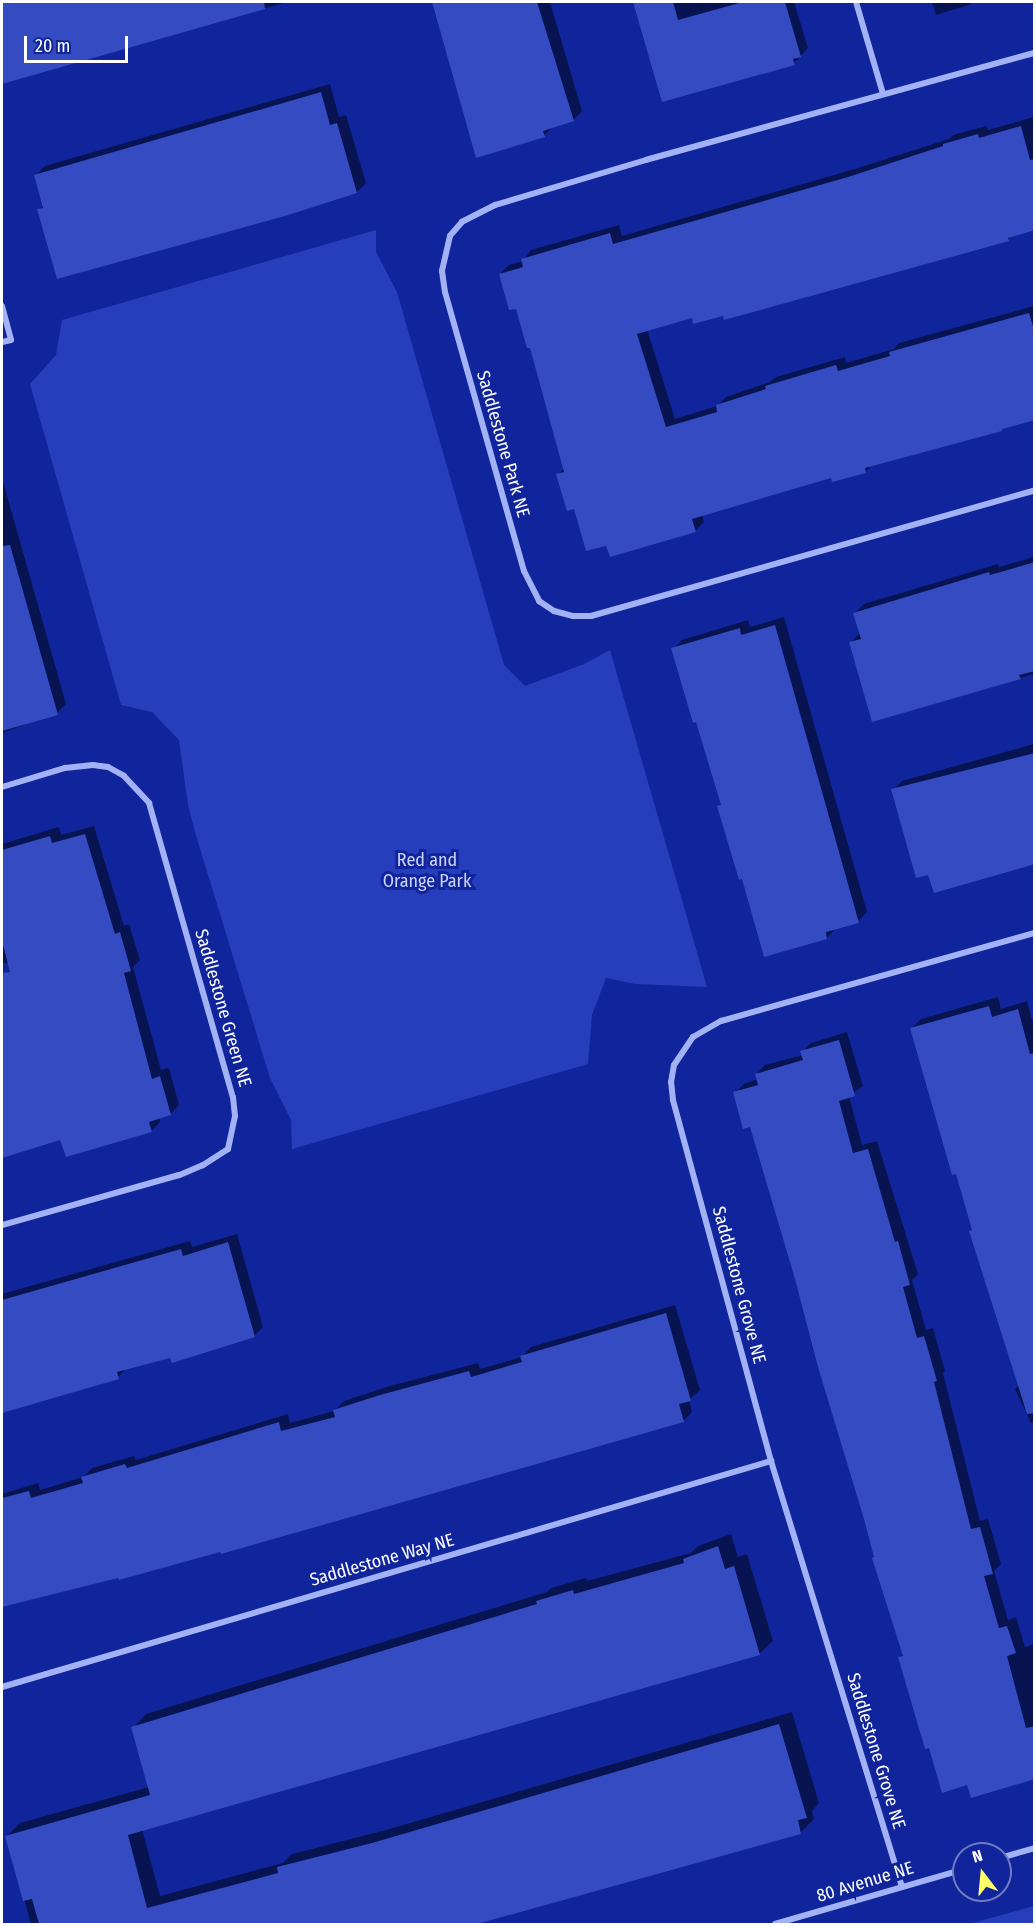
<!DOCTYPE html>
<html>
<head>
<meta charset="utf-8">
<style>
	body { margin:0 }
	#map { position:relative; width:1036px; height:1926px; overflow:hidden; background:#10259b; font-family:"Fira Sans Condensed",sans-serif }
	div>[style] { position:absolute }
	.green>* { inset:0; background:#263ebb }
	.shadow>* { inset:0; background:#0007 }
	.building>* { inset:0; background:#344bc1 }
	.street>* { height:6px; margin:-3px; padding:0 3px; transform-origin:3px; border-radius:3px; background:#a3b1f5 }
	span { translate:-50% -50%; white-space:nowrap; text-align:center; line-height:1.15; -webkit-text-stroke:6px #10259b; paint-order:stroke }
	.street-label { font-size:18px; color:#fff }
	.park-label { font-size:18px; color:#ccd4fe }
	.frame { position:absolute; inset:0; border:3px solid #fff; pointer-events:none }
	.north { position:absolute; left:952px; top:1842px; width:60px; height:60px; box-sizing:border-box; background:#10259b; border:2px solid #707cc3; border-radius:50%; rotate:344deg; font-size:16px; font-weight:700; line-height:24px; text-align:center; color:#fff }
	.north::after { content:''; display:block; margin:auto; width:21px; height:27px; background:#ffff67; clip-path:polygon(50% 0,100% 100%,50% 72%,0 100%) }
	.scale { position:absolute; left:24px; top:36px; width:104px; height:27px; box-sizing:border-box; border:3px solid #fff; border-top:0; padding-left:8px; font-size:18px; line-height:21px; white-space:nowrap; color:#fff; -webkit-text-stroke:4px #10259b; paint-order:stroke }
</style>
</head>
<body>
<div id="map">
	<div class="green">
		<i style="clip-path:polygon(376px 230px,376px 252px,397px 292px,504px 665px,525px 686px,584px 664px,610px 650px,707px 987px,635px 984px,606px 978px,592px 1015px,588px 1064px,292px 1149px,291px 1120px,270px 1078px,195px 832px,188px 805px,179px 740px,152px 712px,121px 705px,30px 384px,56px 355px,62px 320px)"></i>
		<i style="clip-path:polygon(1034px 1906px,1034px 1924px,969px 1924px)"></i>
	</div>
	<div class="shadow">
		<i style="clip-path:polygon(2px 2px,287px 2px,5px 82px,2px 71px)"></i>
		<i style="clip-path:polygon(433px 2px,550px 2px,582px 111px,573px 120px,554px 126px,544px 135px,477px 156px)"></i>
		<i style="clip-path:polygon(635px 2px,794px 2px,808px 48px,794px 63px,663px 100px)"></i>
		<i style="clip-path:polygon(932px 2px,973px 2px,969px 5px,936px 15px)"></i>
		<i style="clip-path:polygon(330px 84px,339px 117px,346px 115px,366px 183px,357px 192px,58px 277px,39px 210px,44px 205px,36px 175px,45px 166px)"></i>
		<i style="clip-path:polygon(1034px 117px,1034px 227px,1013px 234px,1008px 240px,724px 314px,693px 316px,647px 329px,675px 419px,717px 406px,726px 397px,770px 382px,776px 377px,845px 357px,846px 363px,894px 349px,899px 343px,1034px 306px,1034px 419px,872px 465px,866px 471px,832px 476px,702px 514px,704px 522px,695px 531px,575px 507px,558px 475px,564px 468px,531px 346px,517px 307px,500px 274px,509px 265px,523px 261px,531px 250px,619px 225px,622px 236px,858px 168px,949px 139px,953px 135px,986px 126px,988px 130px)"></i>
		<i style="clip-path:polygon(2px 478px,66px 704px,57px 713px,2px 733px)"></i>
		<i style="clip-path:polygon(1034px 557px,1034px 674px,873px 720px,850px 643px,860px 633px,855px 613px,864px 604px,998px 564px,999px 567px)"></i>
		<i style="clip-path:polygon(784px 617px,867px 912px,858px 921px,836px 928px,827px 938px,743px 877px,719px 806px,722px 803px,673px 649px,682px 640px,748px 620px,750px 627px)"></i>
		<i style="clip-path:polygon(1034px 744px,1034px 861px,893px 790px,902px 781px)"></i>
		<i style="clip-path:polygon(94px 826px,124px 926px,129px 924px,140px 960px,133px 967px,161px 1070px,169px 1068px,179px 1105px,170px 1114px,159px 1117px,160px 1122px,151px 1131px,61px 1138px,2px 1155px,2px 1046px,31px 1037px,11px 962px,2px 964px,2px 844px,59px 827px,61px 835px)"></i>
		<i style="clip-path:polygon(998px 997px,1001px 1009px,1027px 1001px,1034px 1027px,1034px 1421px,1031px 1423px,1015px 1389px,1020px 1384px,970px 1231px,973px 1229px,912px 1028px,921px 1019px)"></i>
		<i style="clip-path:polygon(847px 1032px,863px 1086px,849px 1096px,862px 1145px,877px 1141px,918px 1274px,912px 1280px,926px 1330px,933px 1328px,945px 1371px,943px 1373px,980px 1521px,988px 1519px,1001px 1564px,994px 1571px,1008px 1620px,1016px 1617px,1025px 1647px,1034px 1644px,1034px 1778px,968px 1784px,930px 1746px,900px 1658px,904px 1653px,751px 1125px,735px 1093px,744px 1084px,758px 1079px,756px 1075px,765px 1065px,803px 1055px,802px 1052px,811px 1043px)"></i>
		<i style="clip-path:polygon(237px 1234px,263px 1327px,254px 1336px,127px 1368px,118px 1377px,2px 1411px,2px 1294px,190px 1241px,192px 1247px)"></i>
		<i style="clip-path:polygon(675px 1305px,700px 1390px,689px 1400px,692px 1412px,683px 1421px,221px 1550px,2px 1605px,2px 1494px,38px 1483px,40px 1490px,83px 1477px,92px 1468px,134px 1456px,136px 1460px,288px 1414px,290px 1423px,334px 1411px,344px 1401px,390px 1386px,478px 1363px,480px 1369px,522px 1357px,531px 1347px)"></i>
		<i style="clip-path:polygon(731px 1534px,738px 1557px,747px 1554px,773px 1641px,759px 1654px,142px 1829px,160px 1896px,283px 1863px,292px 1854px,386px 1830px,792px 1712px,819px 1803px,812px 1811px,814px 1819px,801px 1832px,473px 1924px,31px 1924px,7px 1836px,20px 1823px,149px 1787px,133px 1728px,146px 1714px,547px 1592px,551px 1588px,586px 1578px,587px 1581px,691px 1553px,698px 1546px)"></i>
	</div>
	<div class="building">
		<i style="clip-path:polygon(2px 2px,264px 2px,265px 9px,2px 84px)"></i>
		<i style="clip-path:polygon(432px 2px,537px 2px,574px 121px,543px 131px,545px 137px,476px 158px)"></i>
		<i style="clip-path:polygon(633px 2px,673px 2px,678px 20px,743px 2px,785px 2px,801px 57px,793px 59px,795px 65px,662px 102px)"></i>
		<i style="clip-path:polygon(321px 92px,330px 125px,337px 123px,357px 193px,285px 216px,57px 279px,37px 209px,43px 208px,34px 175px)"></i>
		<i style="clip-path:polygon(1021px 126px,1030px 160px,1035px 159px,1035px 230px,1008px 238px,1009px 241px,724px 320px,723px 316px,693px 324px,692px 318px,637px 334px,666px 427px,717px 412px,716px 405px,766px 389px,765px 386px,836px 365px,838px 371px,890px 356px,889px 352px,1029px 313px,1035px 333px,1035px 420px,1002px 429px,1002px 431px,865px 468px,866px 473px,832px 482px,831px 478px,692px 519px,696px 532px,610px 557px,606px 546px,586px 551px,574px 509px,567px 511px,556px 474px,564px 472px,530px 348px,527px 348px,516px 309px,509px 310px,499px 274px,523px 267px,521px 259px,610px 233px,613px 244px,848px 177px,943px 146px,943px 144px,978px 134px,979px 138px)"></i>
		<i style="clip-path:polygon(10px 545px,58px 715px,2px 731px,2px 546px)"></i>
		<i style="clip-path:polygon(1035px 562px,1035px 671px,1019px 675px,1021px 679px,872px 722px,849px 642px,861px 639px,853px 613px,989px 572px,990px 575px)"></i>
		<i style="clip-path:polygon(775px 625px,859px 923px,826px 932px,827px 939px,764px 957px,742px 879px,739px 880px,717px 806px,721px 805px,696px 722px,693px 723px,671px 648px,740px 628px,741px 635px)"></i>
		<i style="clip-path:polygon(1035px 753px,1035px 864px,934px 893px,928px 875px,916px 878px,891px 789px)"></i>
		<i style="clip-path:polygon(85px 834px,115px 934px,120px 932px,131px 971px,124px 973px,152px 1079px,160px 1076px,171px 1115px,149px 1122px,152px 1132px,66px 1157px,60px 1140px,2px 1158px,2px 973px,10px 972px,2px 941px,2px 850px,50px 836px,52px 843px)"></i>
		<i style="clip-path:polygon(989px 1006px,992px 1017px,1018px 1009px,1030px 1054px,1035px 1053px,1035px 1413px,1027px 1414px,969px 1231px,972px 1230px,956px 1174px,952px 1175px,910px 1028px)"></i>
		<i style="clip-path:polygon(839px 1040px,855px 1096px,839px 1101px,853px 1153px,868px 1149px,895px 1242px,898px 1241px,910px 1285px,903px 1287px,917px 1338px,924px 1336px,937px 1381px,934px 1382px,971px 1529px,980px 1527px,993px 1574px,984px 1576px,999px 1628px,1007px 1626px,1016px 1653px,1007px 1656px,1026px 1728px,1035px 1726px,1035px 1779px,971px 1798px,967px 1785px,942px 1793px,929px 1748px,925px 1749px,898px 1657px,903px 1656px,872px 1558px,874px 1557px,864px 1519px,818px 1367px,795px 1279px,750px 1127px,743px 1129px,733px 1092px,758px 1085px,755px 1074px,803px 1060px,800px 1051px)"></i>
		<i style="clip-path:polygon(228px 1242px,255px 1337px,172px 1363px,170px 1358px,117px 1372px,119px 1379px,2px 1413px,2px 1300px,181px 1249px,183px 1256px)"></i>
		<i style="clip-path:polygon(666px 1313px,691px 1401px,679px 1404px,684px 1422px,221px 1554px,220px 1552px,119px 1580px,118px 1578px,2px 1607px,2px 1498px,29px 1491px,31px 1498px,83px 1483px,81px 1477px,125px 1464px,127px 1468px,279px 1422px,281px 1431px,335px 1417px,333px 1410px,380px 1395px,469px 1371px,471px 1377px,522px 1362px,520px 1356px)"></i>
		<i style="clip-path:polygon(718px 1546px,725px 1569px,734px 1566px,760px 1655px,128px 1835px,147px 1908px,278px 1873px,277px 1867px,372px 1843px,779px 1724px,807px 1818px,798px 1820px,801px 1834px,477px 1924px,39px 1924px,32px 1899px,23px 1901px,5px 1836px,150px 1795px,131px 1727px,537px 1604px,536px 1601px,573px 1590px,574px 1594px,684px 1563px,683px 1559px)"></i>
	</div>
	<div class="street">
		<i style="left:856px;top:2px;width:96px;rotate:73.6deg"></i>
		<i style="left:1034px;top:53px;width:402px;rotate:164.6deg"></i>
		<i style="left:646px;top:160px;width:158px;rotate:163.4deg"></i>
		<i style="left:495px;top:205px;width:37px;rotate:153deg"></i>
		<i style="left:462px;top:222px;width:18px;rotate:131deg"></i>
		<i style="left:450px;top:236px;width:36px;rotate:103deg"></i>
		<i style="left:442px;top:271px;width:21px;rotate:82deg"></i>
		<i style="left:445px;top:292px;width:290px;rotate:74.2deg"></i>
		<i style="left:524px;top:571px;width:34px;rotate:63deg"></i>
		<i style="left:539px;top:601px;width:18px;rotate:34deg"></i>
		<i style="left:554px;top:611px;width:20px;rotate:15deg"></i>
		<i style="left:573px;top:616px;width:18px"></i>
		<i style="left:591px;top:616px;width:460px;rotate:-15.8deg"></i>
		<i style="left:2px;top:306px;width:35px;rotate:75deg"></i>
		<i style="left:11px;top:340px;width:9px;rotate:167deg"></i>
		<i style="left:2px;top:787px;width:66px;rotate:-16.8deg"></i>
		<i style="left:65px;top:768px;width:28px;rotate:-6deg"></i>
		<i style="left:93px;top:765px;width:15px;rotate:8deg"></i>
		<i style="left:108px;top:767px;width:18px;rotate:29deg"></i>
		<i style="left:124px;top:776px;width:37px;rotate:47deg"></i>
		<i style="left:149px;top:803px;width:306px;rotate:74.1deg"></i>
		<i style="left:233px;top:1097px;width:19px;rotate:84deg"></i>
		<i style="left:235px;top:1116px;width:34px;rotate:102deg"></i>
		<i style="left:228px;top:1149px;width:30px;rotate:147deg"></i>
		<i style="left:203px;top:1165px;width:26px;rotate:157deg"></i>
		<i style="left:179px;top:1175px;width:184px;rotate:164.2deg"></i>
		<i style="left:2px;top:1687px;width:802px;rotate:-16.38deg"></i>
		<i style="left:1000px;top:1858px;width:35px;rotate:-16deg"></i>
		<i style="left:902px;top:1887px;width:446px;rotate:-107.1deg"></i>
		<i style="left:771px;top:1461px;width:374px;rotate:-105.2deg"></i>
		<i style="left:673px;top:1100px;width:18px;rotate:-96deg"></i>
		<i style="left:671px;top:1082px;width:17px;rotate:-80deg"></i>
		<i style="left:674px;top:1065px;width:34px;rotate:-56deg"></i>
		<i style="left:693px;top:1037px;width:32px;rotate:-30deg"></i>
		<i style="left:721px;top:1021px;width:325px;rotate:-15.7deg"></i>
		<i style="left:775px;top:1924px;width:197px;rotate:-16.2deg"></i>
	</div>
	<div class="street-label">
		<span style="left:503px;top:444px;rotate:74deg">Saddlestone Park NE</span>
		<span style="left:223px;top:1008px;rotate:74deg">Saddlestone Green NE</span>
		<span style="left:739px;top:1285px;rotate:75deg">Saddlestone Grove NE</span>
		<span style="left:382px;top:1560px;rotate:-16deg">Saddlestone Way NE</span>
		<span style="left:876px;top:1751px;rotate:73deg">Saddlestone Grove NE</span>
		<span style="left:865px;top:1882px;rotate:-17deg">80 Avenue NE</span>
	</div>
	<div class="park-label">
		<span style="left:427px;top:871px">Red and<br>Orange Park</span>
	</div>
	<div class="frame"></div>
	<div class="north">N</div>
	<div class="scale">20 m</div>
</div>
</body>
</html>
